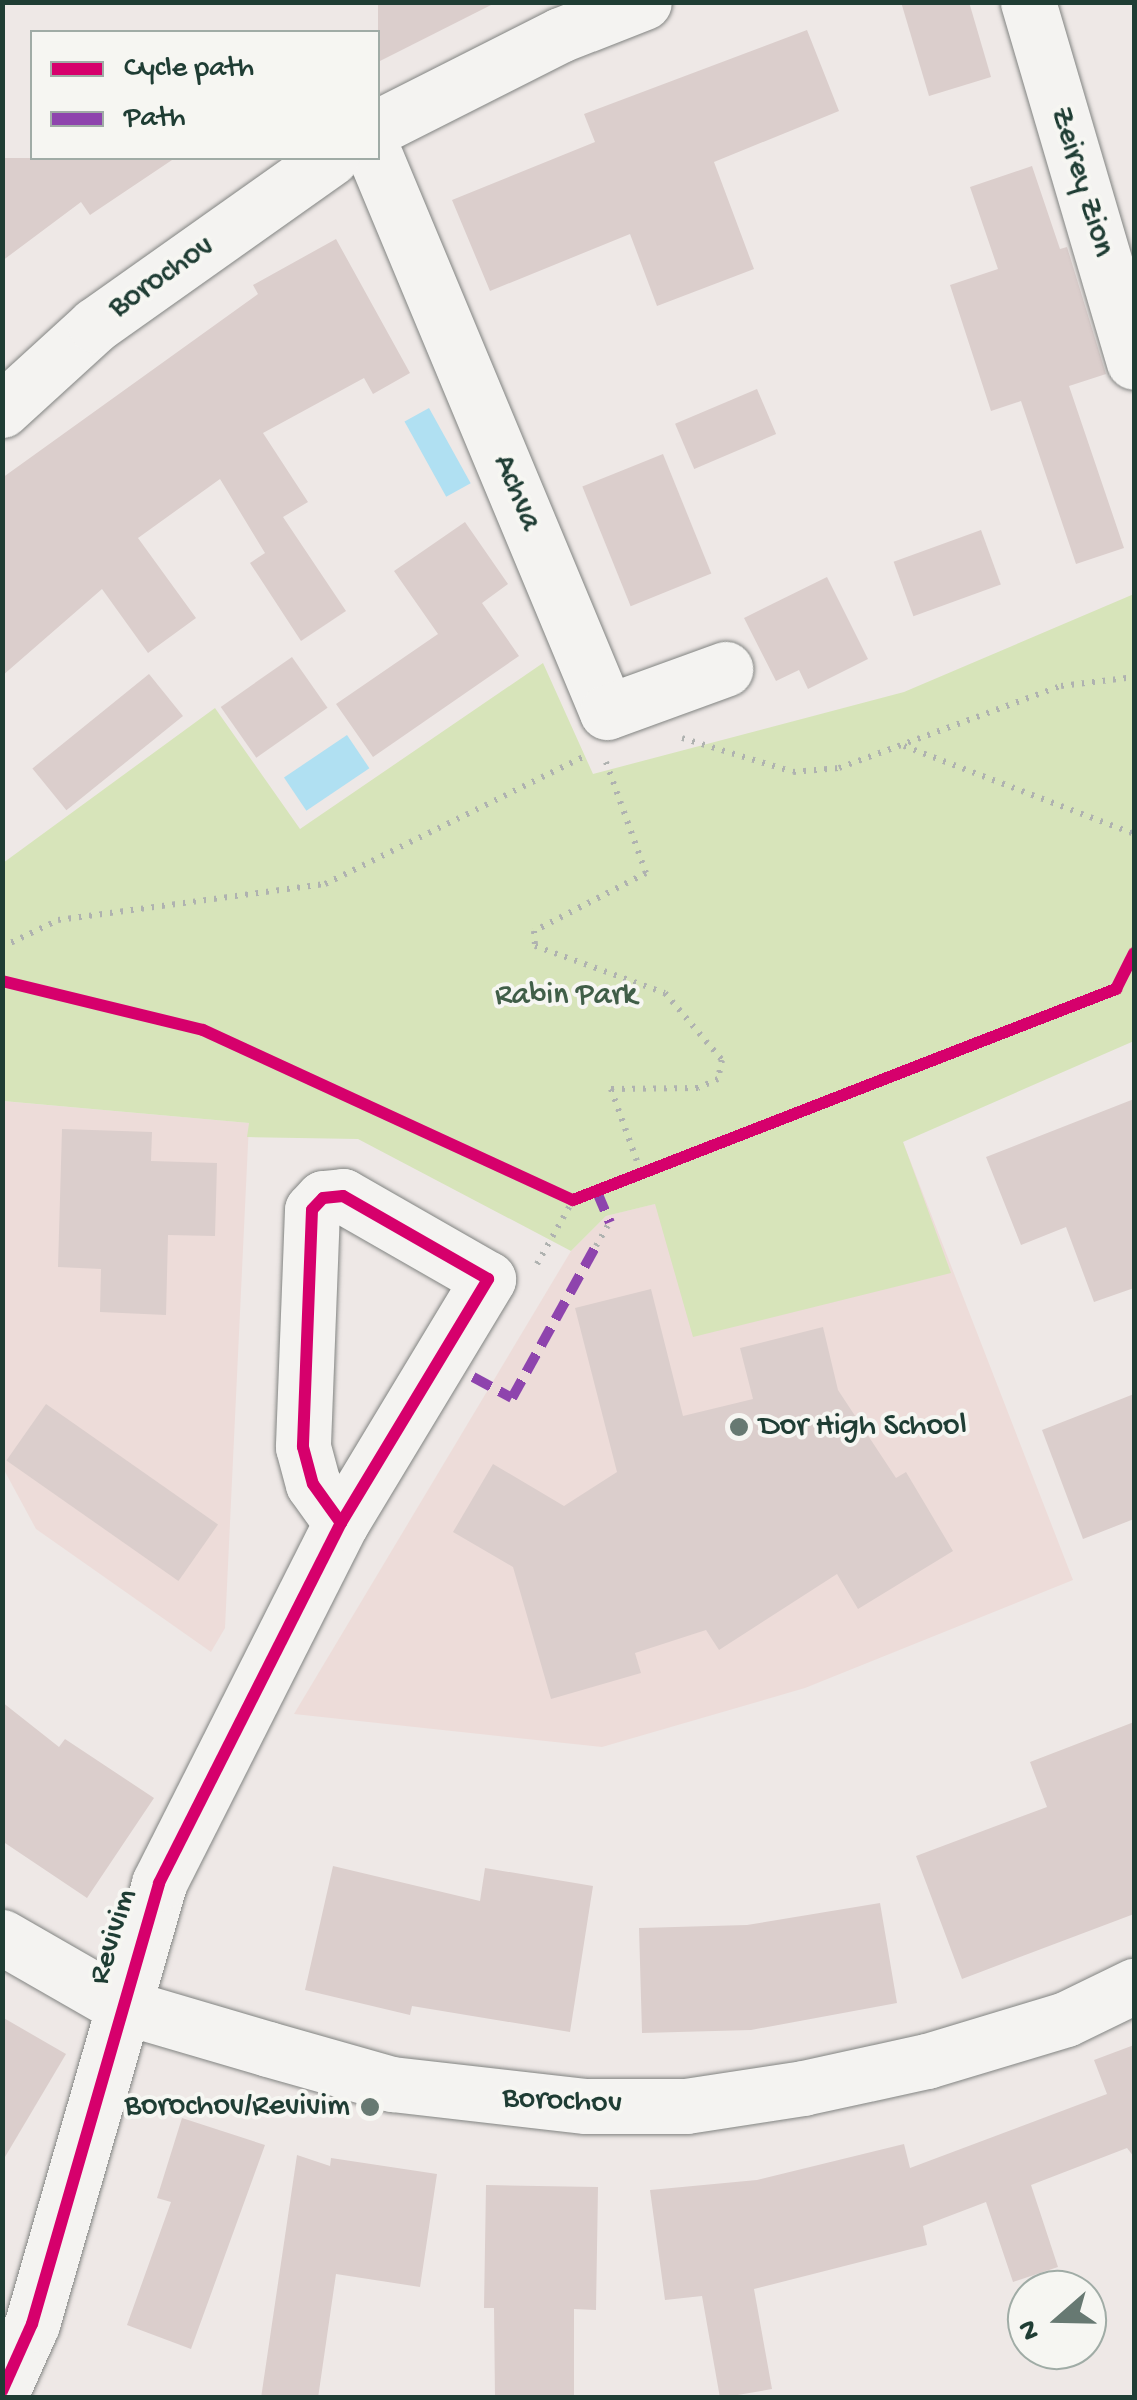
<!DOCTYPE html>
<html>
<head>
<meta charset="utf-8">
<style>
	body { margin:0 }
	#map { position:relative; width:1137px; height:2400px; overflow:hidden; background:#eee8e6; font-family:"Gochi Hand",sans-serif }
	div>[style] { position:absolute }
	.built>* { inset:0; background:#eddcd9 }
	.green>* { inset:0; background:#d7e4ba }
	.water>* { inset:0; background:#b0e0f2; transform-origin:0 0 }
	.building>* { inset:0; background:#dbcecc; transform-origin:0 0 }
	.path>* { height:6px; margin-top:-3px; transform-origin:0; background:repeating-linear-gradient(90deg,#afb2b0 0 2.5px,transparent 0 10.5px) }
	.roads { filter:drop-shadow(0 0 2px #828482) drop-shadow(0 0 2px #828482) }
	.minor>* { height:55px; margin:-27.5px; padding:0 27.5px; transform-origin:27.5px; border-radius:27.5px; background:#f4f3f1 }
	.quiet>* { height:10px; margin-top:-5px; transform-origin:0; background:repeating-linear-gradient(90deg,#8e44ad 0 20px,transparent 0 30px) }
	.cycleway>* { height:12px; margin:-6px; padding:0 6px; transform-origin:6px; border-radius:6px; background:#d6006c }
	.dots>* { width:28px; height:28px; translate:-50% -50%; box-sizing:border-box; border:5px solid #f6f6f2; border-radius:50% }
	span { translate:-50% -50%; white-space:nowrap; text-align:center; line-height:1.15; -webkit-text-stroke:8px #f6f6f2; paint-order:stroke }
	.street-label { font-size:32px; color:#1f3d34 }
	.park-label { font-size:32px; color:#405e48 }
	.poi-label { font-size:32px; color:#1f3d34 }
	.left { translate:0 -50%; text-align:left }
	.right { translate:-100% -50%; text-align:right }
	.frame { position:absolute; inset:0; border:5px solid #1f3d34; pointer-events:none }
	.legend { position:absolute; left:30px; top:30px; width:350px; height:130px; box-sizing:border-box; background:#f6f6f2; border:2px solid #a0aca6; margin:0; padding:12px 18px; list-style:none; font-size:30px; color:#1f3d34 }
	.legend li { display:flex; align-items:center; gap:20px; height:50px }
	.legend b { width:50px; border:2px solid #a0aca6 }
	.north { position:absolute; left:1007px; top:2270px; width:100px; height:100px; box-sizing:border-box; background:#f6f6f2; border:2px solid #a0aca6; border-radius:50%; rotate:250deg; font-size:28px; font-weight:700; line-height:40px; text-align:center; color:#1f3d34 }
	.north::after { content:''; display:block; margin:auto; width:35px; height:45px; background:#677972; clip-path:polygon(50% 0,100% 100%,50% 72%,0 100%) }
</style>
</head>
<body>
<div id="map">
	<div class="built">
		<i style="clip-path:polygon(2px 1101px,249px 1123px,225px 1628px,211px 1652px,36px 1529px,3px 1468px)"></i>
		<i style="clip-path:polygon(903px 1142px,1073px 1580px,805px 1688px,602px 1747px,294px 1714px,571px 1251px,606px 1216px)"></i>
	</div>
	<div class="green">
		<i style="clip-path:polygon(1134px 594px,1134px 1041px,903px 1142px,951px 1273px,693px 1337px,655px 1204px,606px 1216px,571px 1251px,358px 1139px,247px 1137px,249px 1123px,3px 1101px,3px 863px,215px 708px,300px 829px,543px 663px,593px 774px,904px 692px)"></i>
	</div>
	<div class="water">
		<i style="left:429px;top:408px;width:86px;height:28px;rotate:61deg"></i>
		<i style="left:347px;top:735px;width:40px;height:76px;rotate:56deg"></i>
	</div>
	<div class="building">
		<i style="clip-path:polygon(378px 2px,497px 2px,378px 62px)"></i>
		<i style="clip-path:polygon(901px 2px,969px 2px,991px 77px,929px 96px)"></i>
		<i style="clip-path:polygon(807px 30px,839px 111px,714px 162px,754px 269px,657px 306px,630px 234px,490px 291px,452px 200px,595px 142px,584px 114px)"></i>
		<i style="clip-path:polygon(2px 158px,175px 158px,90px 215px,81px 202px,2px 261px)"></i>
		<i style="clip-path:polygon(1032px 166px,1060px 249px,1067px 247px,1106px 374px,1069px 386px,1124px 548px,1076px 564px,1021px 401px,991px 411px,950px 285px,998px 269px,970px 187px)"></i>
		<i style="clip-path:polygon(336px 239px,410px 373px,373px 394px,364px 378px,263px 433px,308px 502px,283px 517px,346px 611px,301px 641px,250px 563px,265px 553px,220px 479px,138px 538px,196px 618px,148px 653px,102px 589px,2px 676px,2px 478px,258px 294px,253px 285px)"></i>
		<i style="left:757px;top:389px;width:49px;height:89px;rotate:67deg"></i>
		<i style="left:663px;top:454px;width:129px;height:87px;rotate:68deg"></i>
		<i style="clip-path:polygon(465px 522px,508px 584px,482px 603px,519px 656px,373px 757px,336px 704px,438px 634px,394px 571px)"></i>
		<i style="left:981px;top:530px;width:58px;height:93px;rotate:70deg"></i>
		<i style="clip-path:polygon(827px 577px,868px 659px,808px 689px,799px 670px,776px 681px,744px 618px)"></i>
		<i style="left:292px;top:657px;width:62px;height:87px;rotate:55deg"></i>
		<i style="left:149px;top:674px;width:54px;height:150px;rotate:51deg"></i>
		<i style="clip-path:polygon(1134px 1099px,1134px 1288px,1094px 1302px,1066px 1227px,1021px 1245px,986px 1157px)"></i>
		<i style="clip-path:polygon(62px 1129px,152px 1132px,151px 1161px,217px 1163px,215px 1236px,168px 1235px,166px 1315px,100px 1312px,101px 1269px,58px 1267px)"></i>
		<i style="clip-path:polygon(651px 1289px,683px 1416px,753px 1399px,740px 1348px,823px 1327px,838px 1390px,896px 1478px,906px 1472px,953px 1551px,858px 1609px,837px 1574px,719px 1650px,706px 1630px,635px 1653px,641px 1673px,551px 1699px,513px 1567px,453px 1532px,493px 1464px,564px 1506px,617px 1472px,575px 1308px)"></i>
		<i style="clip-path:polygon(1134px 1394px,1134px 1519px,1083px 1539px,1042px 1430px)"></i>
		<i style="left:46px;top:1404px;width:210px;height:69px;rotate:35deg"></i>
		<i style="clip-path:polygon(2px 1702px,59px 1747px,65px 1739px,154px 1798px,87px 1898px,2px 1841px)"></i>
		<i style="clip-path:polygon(1134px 1722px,1134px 1914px,962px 1979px,916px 1856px,1047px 1807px,1030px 1762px)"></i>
		<i style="clip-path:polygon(333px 1866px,480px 1901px,485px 1868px,593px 1886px,570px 2032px,412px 2006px,410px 2015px,305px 1990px)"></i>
		<i style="clip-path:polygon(880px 1903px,897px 2003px,751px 2030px,642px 2033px,639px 1928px,747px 1925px)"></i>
		<i style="clip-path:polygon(2px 2017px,66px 2054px,2px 2162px)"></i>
		<i style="clip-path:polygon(1134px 2045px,1134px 2157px,1127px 2148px,1031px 2185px,1058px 2267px,1013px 2282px,986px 2202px,923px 2226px,927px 2245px,754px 2289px,772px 2389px,720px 2398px,702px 2296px,665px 2300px,650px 2190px,757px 2180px,904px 2144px,910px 2168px,1107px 2094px,1094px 2060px)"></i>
		<i style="clip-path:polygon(182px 2118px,265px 2145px,191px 2349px,127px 2325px,171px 2202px,157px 2198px)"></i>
		<i style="clip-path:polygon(297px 2155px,330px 2166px,331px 2158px,437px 2174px,420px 2287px,336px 2274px,318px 2398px,261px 2398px)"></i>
		<i style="clip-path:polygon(486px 2185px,598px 2187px,596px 2310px,574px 2309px,574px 2398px,495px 2398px,494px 2308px,484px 2308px)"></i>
	</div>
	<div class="path">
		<i style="left:682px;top:738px;width:116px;rotate:17deg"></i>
		<i style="left:793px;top:772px;width:46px;rotate:-5deg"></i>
		<i style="left:839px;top:768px;width:237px;rotate:-20.3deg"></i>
		<i style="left:1061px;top:686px;width:74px;rotate:-7deg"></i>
		<i style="left:904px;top:746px;width:246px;rotate:20.9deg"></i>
		<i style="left:606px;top:762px;width:118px;rotate:70.2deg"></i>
		<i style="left:646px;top:873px;width:126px;rotate:152.6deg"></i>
		<i style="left:534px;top:931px;width:15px;rotate:86deg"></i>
		<i style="left:535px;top:946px;width:138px;rotate:19.9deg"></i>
		<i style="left:665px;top:993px;width:88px;rotate:49.6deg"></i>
		<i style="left:722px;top:1060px;width:19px;rotate:102deg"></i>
		<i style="left:718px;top:1079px;width:22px;rotate:156deg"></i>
		<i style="left:698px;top:1088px;width:87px;rotate:179.3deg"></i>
		<i style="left:611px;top:1089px;width:91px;rotate:70.2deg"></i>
		<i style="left:2px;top:947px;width:62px;rotate:-25.7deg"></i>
		<i style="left:58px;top:920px;width:269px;rotate:-7.7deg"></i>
		<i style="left:325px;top:884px;width:288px;rotate:-26.2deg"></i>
		<i style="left:596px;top:1246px;width:28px;rotate:-60deg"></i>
		<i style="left:537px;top:1264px;width:73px;rotate:-60.6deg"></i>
	</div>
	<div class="roads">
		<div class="minor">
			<i style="left:1028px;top:2px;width:375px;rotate:73.6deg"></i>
			<i style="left:378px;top:127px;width:204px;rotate:-26.8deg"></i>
			<i style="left:560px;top:35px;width:90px;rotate:-21.4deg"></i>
			<i style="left:376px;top:158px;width:600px;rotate:67.37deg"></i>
			<i style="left:607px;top:712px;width:126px;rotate:-20deg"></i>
			<i style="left:2px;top:410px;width:126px;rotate:-42.4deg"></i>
			<i style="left:95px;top:325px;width:289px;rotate:-35.3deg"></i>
			<i style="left:2px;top:1937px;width:138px;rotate:29.9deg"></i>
			<i style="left:122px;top:2006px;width:152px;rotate:16.4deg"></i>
			<i style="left:268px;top:2049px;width:129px;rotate:15.8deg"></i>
			<i style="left:392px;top:2084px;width:195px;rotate:6.5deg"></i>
			<i style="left:586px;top:2106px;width:100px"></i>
			<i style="left:686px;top:2106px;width:118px;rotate:-8.7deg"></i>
			<i style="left:803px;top:2088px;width:127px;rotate:-12.3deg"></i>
			<i style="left:927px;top:2061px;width:145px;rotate:-16.8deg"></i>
			<i style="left:1066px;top:2019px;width:76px;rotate:-25.9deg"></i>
			<i style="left:2px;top:2391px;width:73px;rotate:-65.9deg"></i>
			<i style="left:32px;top:2324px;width:459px;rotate:-73.9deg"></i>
			<i style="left:159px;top:1883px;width:403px;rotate:-63.2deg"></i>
			<i style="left:341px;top:1523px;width:285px;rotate:-58.9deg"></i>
			<i style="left:488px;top:1279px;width:167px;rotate:-150.2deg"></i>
			<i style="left:343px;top:1196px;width:20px;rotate:174deg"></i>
			<i style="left:323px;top:1198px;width:16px;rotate:133deg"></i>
			<i style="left:312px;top:1210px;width:237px;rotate:92.2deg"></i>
			<i style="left:303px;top:1447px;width:38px;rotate:75deg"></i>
			<i style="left:313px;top:1484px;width:48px;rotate:54.3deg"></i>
		</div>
	</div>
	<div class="quiet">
		<i style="left:597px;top:1192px;width:33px;rotate:67deg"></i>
		<i style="left:473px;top:1377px;width:44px;rotate:28.3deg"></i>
		<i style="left:512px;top:1398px;width:174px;rotate:-61.1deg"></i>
	</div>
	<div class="cycleway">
		<i style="left:2px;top:981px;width:207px;rotate:13.7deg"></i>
		<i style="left:203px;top:1030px;width:407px;rotate:24.7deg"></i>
		<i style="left:573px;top:1200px;width:583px;rotate:-21.24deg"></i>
		<i style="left:1116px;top:989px;width:40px;rotate:-63.4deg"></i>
		<i style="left:2px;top:2391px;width:73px;rotate:-65.9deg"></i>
		<i style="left:32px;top:2324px;width:459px;rotate:-73.9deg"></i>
		<i style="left:159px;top:1883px;width:403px;rotate:-63.2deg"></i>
		<i style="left:341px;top:1523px;width:285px;rotate:-58.9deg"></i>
		<i style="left:488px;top:1279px;width:167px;rotate:-150.2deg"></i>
		<i style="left:343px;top:1196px;width:20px;rotate:174deg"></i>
		<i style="left:323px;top:1198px;width:16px;rotate:133deg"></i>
		<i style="left:312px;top:1210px;width:237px;rotate:92.2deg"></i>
		<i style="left:303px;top:1447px;width:38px;rotate:75deg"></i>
		<i style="left:313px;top:1484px;width:48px;rotate:54.3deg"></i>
	</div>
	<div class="dots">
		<i style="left:739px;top:1427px;background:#677972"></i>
		<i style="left:370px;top:2107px;background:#677972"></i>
	</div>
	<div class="street-label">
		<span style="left:1081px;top:182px;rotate:73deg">Zeirey Zion</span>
		<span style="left:162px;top:278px;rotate:-35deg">Borochov</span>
		<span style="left:516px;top:493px;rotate:67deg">Achva</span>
		<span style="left:114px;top:1937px;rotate:-73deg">Revivim</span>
		<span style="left:562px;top:2102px;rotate:3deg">Borochov</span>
	</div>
	<div class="park-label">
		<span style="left:566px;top:996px">Rabin Park</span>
	</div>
	<div class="poi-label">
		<span class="left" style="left:759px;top:1427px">Dor High School</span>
		<span class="right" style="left:350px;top:2107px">Borochov/Revivim</span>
	</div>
	<div class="frame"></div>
	<ul class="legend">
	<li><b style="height:12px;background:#d6006c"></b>Cycle path</li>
	<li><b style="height:12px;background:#8e44ad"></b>Path</li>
	</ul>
	<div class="north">N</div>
</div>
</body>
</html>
